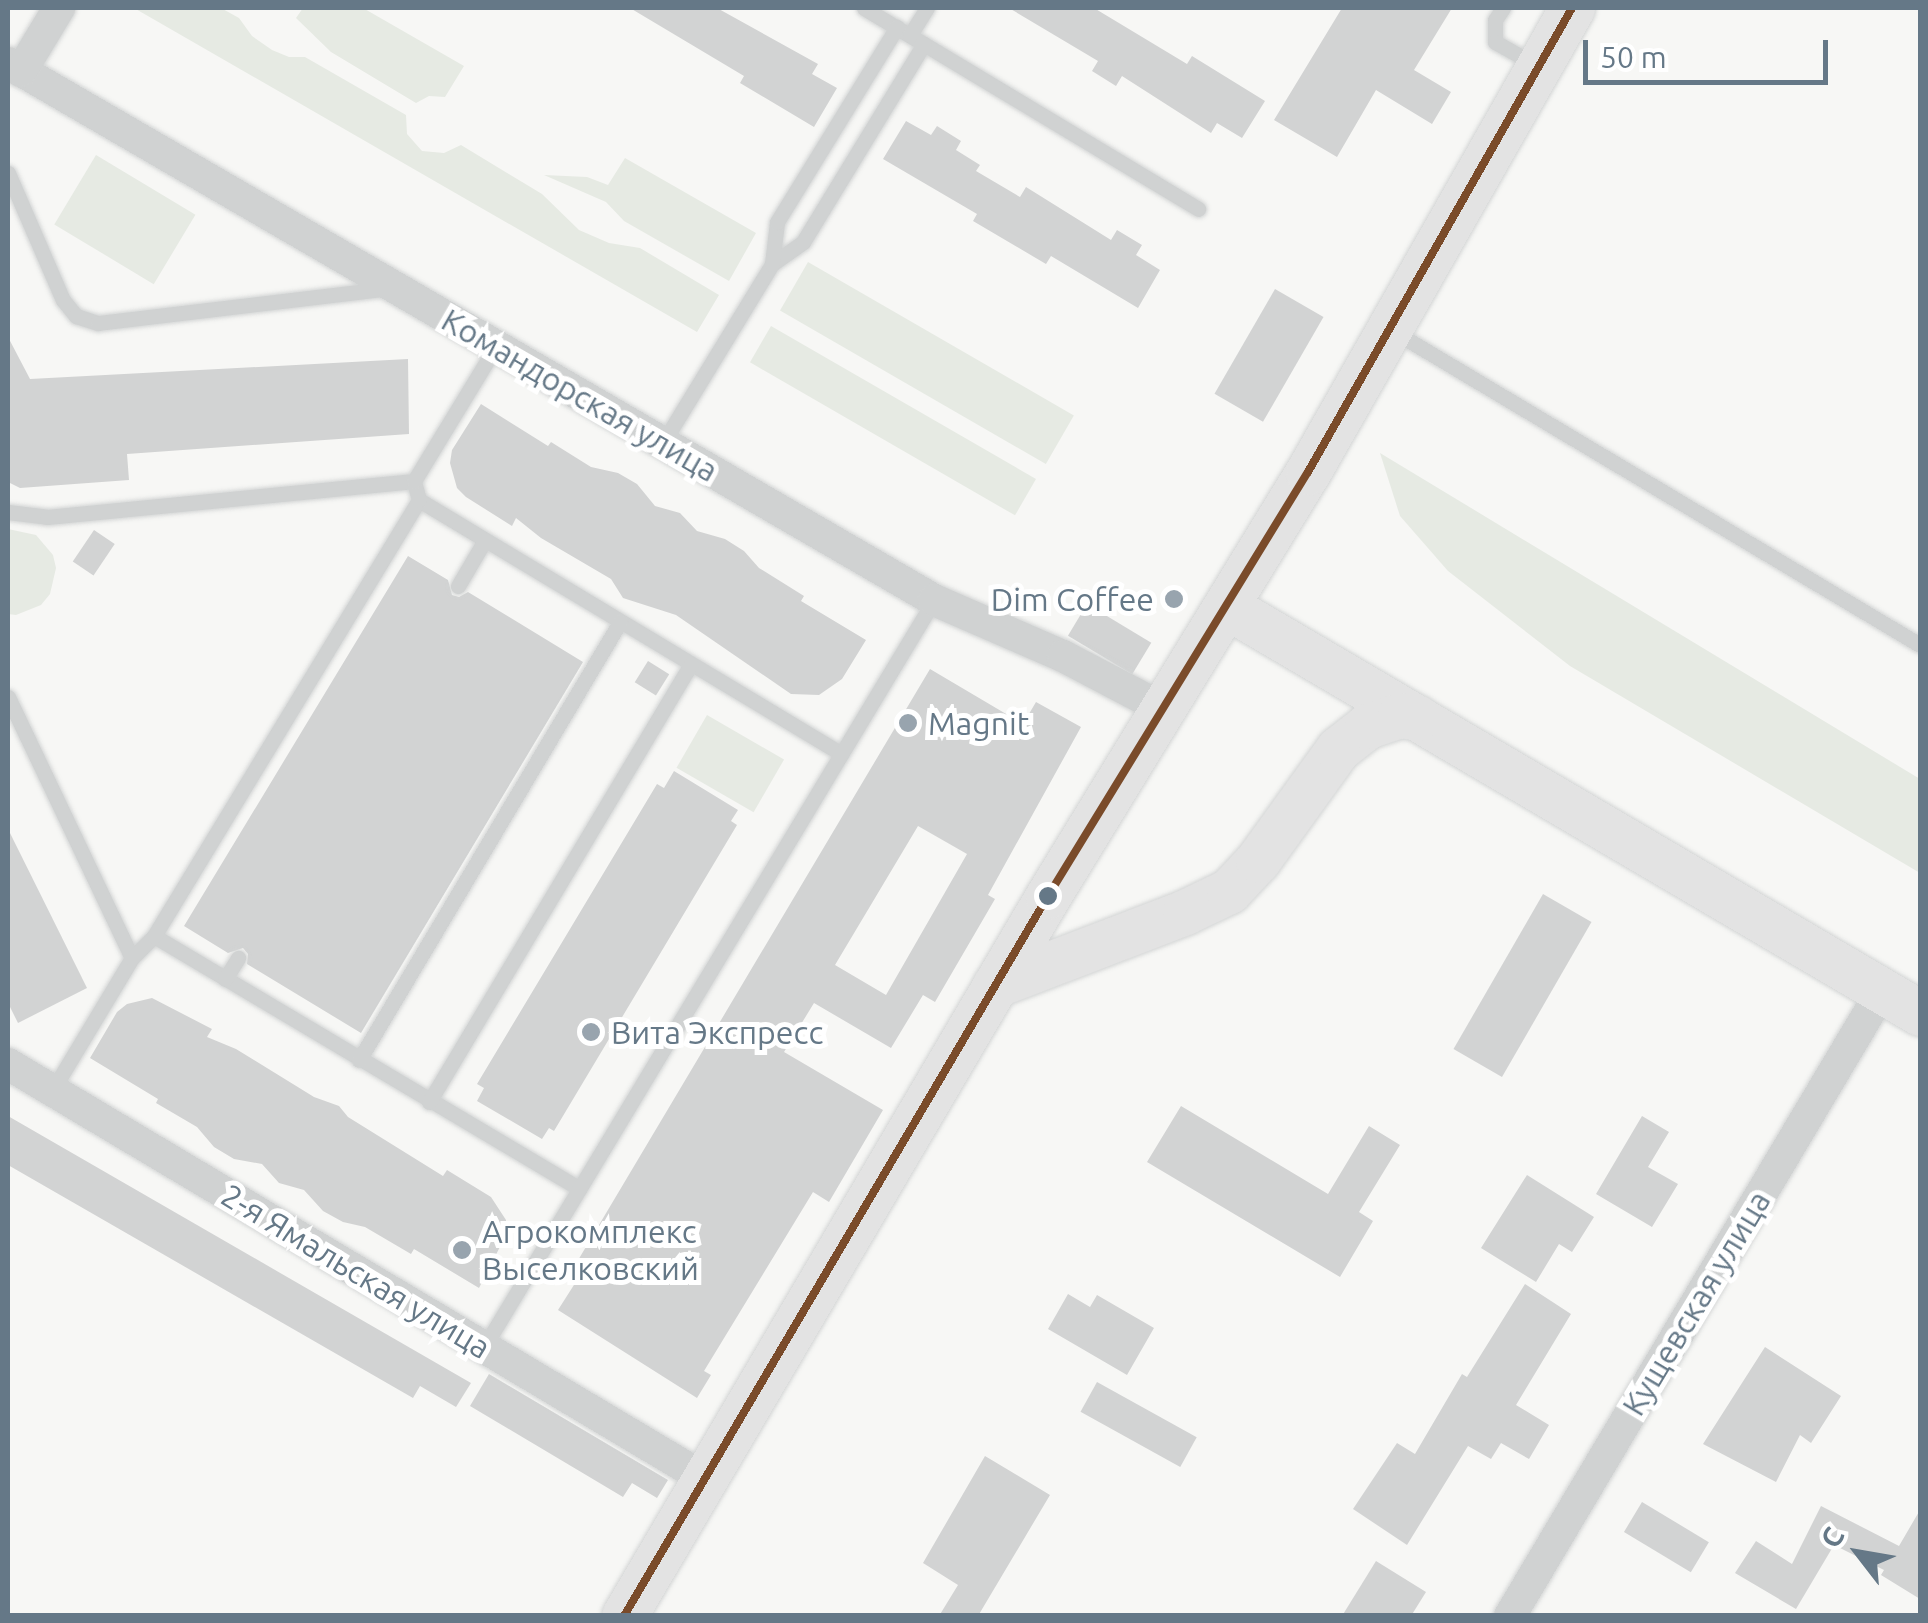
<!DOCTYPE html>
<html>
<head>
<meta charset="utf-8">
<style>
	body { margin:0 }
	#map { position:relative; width:1928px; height:1623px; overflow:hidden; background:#f7f7f5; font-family:Ubuntu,sans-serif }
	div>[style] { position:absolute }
	.green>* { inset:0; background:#e6eae3; transform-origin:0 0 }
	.building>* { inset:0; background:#d2d3d3; transform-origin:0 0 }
	.roads { filter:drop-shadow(0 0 2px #d3d5d5) drop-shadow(0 0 2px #d3d5d5) }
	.lane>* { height:15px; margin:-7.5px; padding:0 7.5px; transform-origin:7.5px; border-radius:7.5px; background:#d0d2d2 }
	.street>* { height:32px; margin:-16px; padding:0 16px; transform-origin:16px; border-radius:16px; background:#d0d2d2 }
	.secondary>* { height:45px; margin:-22.5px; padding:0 22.5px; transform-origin:22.5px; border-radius:22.5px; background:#e3e3e3 }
	.bus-1>* { height:8px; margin:-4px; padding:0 4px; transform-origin:4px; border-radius:4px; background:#7a4b2a }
	.dots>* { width:28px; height:28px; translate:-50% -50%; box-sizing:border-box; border:5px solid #fff; border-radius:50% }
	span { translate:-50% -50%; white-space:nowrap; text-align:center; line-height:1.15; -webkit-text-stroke:10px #fff; paint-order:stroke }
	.street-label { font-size:32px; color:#657887 }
	.poi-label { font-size:32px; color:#657887 }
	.right { translate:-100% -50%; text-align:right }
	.left { translate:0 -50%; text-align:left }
	.frame { position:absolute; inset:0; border:10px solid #657887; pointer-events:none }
	.north { position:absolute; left:1808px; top:1503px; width:100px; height:100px; -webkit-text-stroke:8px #fff; paint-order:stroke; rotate:301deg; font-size:28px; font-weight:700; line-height:40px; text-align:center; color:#657887 }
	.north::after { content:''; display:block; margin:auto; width:35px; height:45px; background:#657887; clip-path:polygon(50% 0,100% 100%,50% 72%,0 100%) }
	.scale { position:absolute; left:1583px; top:40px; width:245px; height:45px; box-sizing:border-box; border:5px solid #657887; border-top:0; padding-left:12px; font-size:30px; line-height:35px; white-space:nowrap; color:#657887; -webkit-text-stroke:8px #fff; paint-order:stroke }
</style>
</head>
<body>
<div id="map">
	<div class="green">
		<i style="clip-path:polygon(134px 8px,221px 8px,239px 18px,252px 36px,272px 50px,289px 57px,305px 57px,406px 115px,407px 134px,422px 151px,444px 153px,461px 145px,542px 194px,579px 230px,609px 243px,640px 248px,719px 295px,697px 332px)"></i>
		<i style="clip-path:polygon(303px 8px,363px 8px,464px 66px,445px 97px,429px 96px,416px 103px,331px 52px,296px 18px)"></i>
		<i style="left:96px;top:155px;width:116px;height:81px;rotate:31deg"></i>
		<i style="clip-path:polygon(625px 158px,756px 233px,729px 281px,624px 221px,606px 202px,544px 175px,587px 177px,608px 185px)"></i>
		<i style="left:808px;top:262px;width:307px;height:56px;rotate:30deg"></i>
		<i style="left:771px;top:326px;width:306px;height:42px;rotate:30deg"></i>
		<i style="clip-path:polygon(1380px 453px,1920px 779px,1920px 873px,1570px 666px,1448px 571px,1400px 516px)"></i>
		<i style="clip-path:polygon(8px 529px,36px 535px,53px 555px,56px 568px,50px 594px,41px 605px,16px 615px,8px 614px)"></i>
		<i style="left:707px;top:715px;width:89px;height:61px;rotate:30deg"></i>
	</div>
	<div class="building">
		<i style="clip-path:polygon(630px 8px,717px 8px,818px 64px,812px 74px,837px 88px,814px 127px,740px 83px,744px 76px)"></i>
		<i style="clip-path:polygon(1009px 8px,1094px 8px,1187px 64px,1192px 56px,1265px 101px,1242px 138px,1217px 123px,1211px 133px,1122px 76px,1116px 86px,1092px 71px,1098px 61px)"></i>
		<i style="clip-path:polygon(1342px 8px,1452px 8px,1414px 70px,1451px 92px,1432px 124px,1376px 90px,1337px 157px,1274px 120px)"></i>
		<i style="clip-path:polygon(906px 121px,931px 135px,937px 126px,961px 141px,956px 150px,980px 165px,976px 171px,1020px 197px,1026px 187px,1111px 240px,1117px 230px,1142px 245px,1136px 255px,1160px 270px,1138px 308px,1051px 256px,1046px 264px,973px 221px,977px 214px,883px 159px)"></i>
		<i style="left:1275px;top:289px;width:56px;height:121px;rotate:30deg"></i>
		<i style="clip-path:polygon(8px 337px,30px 379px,408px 359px,409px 434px,127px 454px,129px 480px,20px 488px,8px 482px)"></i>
		<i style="clip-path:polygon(481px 404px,548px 446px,551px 442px,591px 467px,618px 473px,637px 484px,655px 506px,680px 513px,697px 531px,725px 539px,744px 551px,759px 568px,804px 596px,801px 601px,866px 640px,842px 679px,819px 695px,791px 694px,676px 615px,623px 598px,611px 579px,541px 538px,516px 518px,512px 526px,466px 497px,457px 488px,450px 463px,452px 450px)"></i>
		<i style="left:94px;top:530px;width:25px;height:38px;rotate:34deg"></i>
		<i style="clip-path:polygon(408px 556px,448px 580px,452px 595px,459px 597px,468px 592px,583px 662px,361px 1033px,247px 964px,248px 954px,243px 948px,228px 953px,184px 926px)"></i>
		<i style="left:1087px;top:604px;width:75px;height:37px;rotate:31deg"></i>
		<i style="left:648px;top:661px;width:25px;height:25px;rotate:32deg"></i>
		<i style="clip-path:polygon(evenodd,930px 669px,1023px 724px,1036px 702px,1081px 727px,988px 895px,995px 899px,935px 1002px,923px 995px,891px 1048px,814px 1003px,784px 1052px,883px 1110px,829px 1202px,813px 1192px,704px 1371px,711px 1375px,697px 1398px,558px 1310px,579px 1277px,571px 1272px,930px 669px,918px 826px,967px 854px,886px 995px,835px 965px,918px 826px)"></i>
		<i style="clip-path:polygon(674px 771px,738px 810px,731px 821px,737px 825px,554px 1131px,549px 1128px,542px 1139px,477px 1101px,484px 1088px,477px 1084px,657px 784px,664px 788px)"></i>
		<i style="clip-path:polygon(8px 829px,87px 988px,18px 1023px,8px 1003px)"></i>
		<i style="left:1543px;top:894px;width:56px;height:179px;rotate:30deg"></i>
		<i style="clip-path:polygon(152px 998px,212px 1029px,207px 1037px,236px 1049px,314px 1097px,339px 1106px,348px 1117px,443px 1176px,447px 1170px,491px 1197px,506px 1220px,506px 1235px,479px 1288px,414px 1249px,411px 1254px,365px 1227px,343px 1222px,323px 1211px,304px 1190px,279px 1183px,262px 1164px,234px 1159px,214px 1147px,197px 1127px,156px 1103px,158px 1099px,90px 1058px,117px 1012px,127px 1004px)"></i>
		<i style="clip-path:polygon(1181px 1106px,1328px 1194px,1369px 1126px,1400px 1145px,1359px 1212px,1373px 1221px,1340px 1277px,1147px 1162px)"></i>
		<i style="clip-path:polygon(8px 1116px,471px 1383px,456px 1407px,420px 1386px,413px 1398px,8px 1165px)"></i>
		<i style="clip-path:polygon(1642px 1116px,1669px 1132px,1648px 1167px,1678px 1184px,1652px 1227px,1596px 1194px)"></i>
		<i style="clip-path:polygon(1527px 1175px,1594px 1217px,1572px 1252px,1559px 1244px,1536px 1282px,1481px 1248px)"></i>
		<i style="clip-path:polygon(1525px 1284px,1571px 1314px,1516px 1405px,1549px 1425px,1529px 1459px,1501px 1443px,1491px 1459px,1468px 1446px,1407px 1545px,1353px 1509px,1397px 1443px,1415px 1454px,1462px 1374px,1467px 1377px)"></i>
		<i style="clip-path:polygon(1068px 1294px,1090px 1307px,1097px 1295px,1154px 1328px,1127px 1375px,1048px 1329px)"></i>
		<i style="clip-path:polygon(1765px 1347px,1841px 1396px,1811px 1443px,1800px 1435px,1776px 1482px,1703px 1444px)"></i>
		<i style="clip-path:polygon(489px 1374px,668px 1480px,657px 1498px,632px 1483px,623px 1497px,470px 1406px)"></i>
		<i style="left:1097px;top:1382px;width:114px;height:34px;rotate:29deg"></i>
		<i style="clip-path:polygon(985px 1456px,1050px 1495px,978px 1616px,939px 1616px,958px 1585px,923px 1563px)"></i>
		<i style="left:1642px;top:1502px;width:78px;height:35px;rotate:31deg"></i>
		<i style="clip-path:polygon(1821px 1506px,1899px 1546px,1920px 1510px,1920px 1599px,1881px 1575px,1884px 1570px,1834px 1545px,1796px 1609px,1735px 1573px,1756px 1541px,1792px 1564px)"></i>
		<i style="clip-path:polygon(1376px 1561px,1426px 1592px,1411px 1616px,1342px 1616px)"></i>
	</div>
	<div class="roads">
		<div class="lane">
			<i style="left:864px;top:8px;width:390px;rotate:31deg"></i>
			<i style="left:1503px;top:8px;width:14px;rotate:124deg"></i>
			<i style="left:1495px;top:20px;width:22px;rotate:90deg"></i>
			<i style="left:1495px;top:42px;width:45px;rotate:29.4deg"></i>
			<i style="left:910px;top:35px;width:32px;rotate:-58deg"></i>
			<i style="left:8px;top:173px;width:138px;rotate:66.6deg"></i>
			<i style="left:63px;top:300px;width:21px;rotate:51deg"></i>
			<i style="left:76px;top:316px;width:23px;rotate:18deg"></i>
			<i style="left:98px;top:323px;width:289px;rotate:-6.8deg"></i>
			<i style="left:772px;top:264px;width:38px;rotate:-35deg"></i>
			<i style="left:803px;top:242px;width:232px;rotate:-58.6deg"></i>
			<i style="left:1393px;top:331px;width:613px;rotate:30.79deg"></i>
			<i style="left:664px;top:441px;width:207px;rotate:-58.6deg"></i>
			<i style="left:772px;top:264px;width:42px;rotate:-83.2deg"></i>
			<i style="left:777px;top:222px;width:229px;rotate:-58.4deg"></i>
			<i style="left:419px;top:500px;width:493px;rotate:31deg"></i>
			<i style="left:8px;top:512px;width:39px;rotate:7deg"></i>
			<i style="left:47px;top:517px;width:369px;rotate:-5.6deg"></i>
			<i style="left:458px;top:586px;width:53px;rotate:-59.6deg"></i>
			<i style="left:8px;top:697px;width:289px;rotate:64.6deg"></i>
			<i style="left:154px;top:936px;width:495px;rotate:30.7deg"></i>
			<i style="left:225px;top:979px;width:25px;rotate:-58deg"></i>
			<i style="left:359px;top:1060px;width:510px;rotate:-59.21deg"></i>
			<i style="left:52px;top:1091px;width:155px;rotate:-59deg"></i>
			<i style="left:132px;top:958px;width:31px;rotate:-45deg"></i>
			<i style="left:154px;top:936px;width:510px;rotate:-58.71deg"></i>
			<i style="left:419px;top:500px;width:20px;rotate:-105deg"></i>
			<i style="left:414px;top:481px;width:158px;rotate:-58.7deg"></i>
			<i style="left:429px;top:1102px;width:510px;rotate:-59.11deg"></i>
			<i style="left:484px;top:1347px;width:872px;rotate:-58.93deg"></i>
		</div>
		<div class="street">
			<i style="left:8px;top:63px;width:1070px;rotate:30.11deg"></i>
			<i style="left:934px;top:600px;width:141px;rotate:23.5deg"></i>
			<i style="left:1063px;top:656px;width:112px;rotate:27.7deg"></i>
			<i style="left:21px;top:71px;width:74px;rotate:-58.9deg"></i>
			<i style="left:8px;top:1064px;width:810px;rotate:30.75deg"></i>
			<i style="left:1510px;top:1616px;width:727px;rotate:-59.24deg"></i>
		</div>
		<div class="secondary">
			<i style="left:1226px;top:606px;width:805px;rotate:30.39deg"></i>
			<i style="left:995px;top:985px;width:204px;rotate:-21deg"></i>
			<i style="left:1185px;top:912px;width:49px;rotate:-25.5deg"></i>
			<i style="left:1229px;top:891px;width:42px;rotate:-46.9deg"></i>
			<i style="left:1258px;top:860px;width:137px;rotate:-54.2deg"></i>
			<i style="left:1338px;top:749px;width:37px;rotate:-38deg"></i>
			<i style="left:1367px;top:726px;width:35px;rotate:-18deg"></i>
			<i style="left:1400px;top:715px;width:18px;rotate:9deg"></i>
			<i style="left:624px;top:1616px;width:836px;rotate:-59.51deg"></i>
			<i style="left:1048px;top:896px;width:497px;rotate:-58.5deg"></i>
			<i style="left:1308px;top:472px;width:534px;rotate:-60.36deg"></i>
		</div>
	</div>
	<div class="bus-1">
		<i style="left:624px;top:1616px;width:836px;rotate:-59.51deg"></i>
		<i style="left:1048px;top:896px;width:497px;rotate:-58.5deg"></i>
		<i style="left:1308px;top:472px;width:534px;rotate:-60.36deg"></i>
	</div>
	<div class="dots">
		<i style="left:1174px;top:599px;background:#98a4ae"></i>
		<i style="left:908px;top:723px;background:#98a4ae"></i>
		<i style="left:1048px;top:896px;background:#657887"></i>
		<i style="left:591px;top:1032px;background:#98a4ae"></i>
		<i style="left:462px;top:1250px;background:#98a4ae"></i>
	</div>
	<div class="street-label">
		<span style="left:580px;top:395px;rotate:30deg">Командорская улица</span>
		<span style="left:356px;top:1271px;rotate:31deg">2-я Ямальская улица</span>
		<span style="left:1696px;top:1303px;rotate:-59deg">Кущевская улица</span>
	</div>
	<div class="poi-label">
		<span class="right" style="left:1154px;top:599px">Dim Coffee</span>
		<span class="left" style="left:928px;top:723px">Magnit</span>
		<span class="left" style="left:611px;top:1032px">Вита Экспресс</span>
		<span class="left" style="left:482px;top:1250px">Агрокомплекс<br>Выселковский</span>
	</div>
	<div class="frame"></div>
	<div class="north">С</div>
	<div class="scale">50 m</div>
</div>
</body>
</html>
